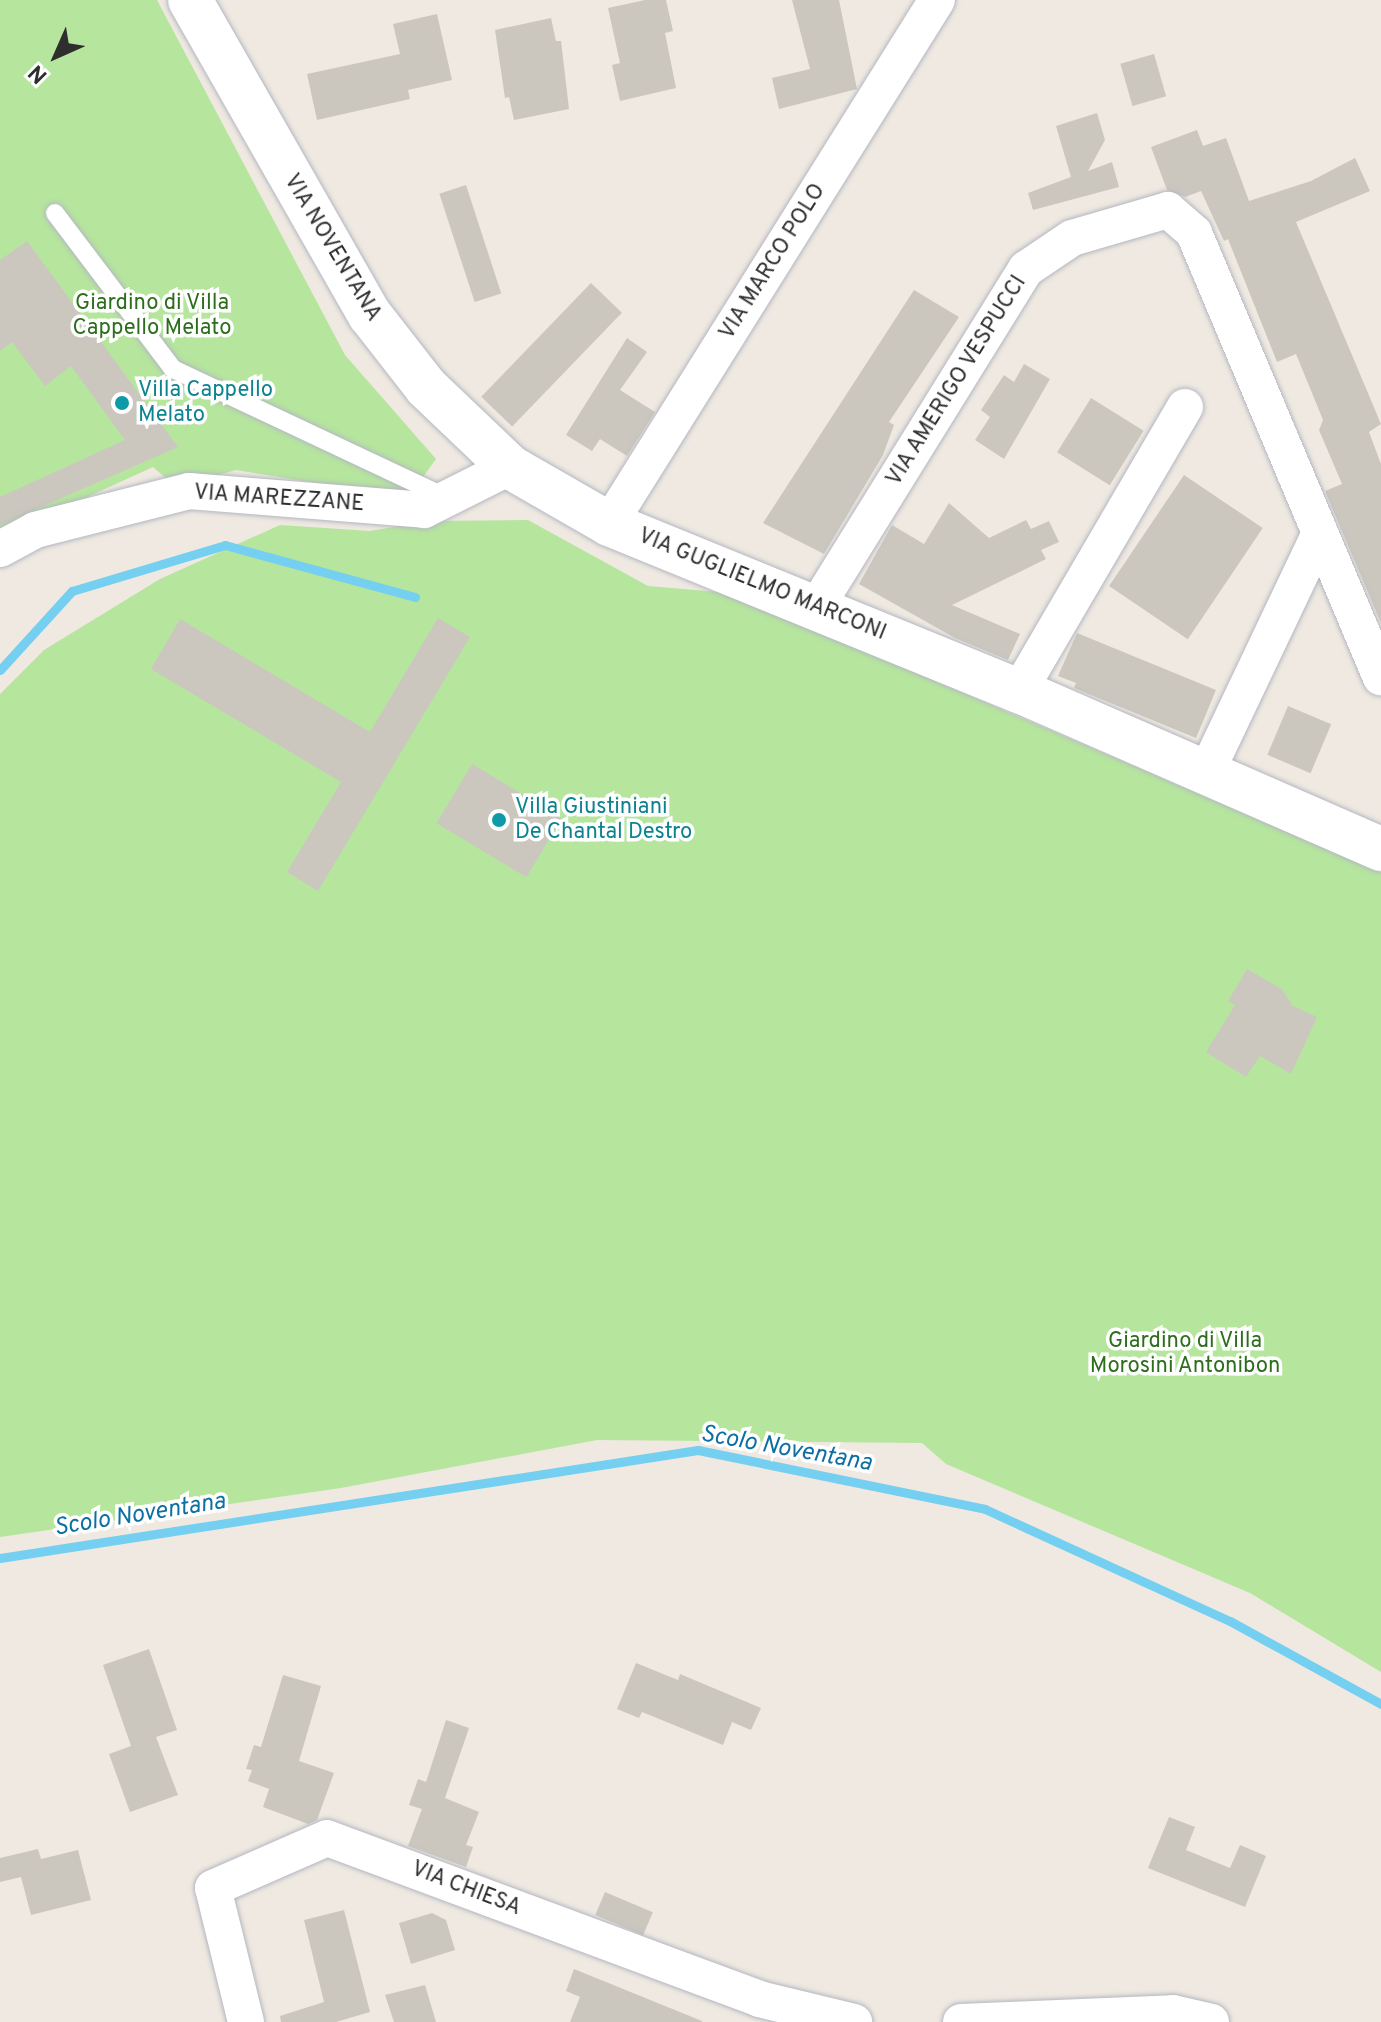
<!DOCTYPE html>
<html>
<head>
<meta charset="utf-8">
<style>
	body { margin:0 }
	#map { position:relative; width:1381px; height:2022px; overflow:hidden; background:#efe9e1; font-family:Overpass,sans-serif }
	div>[style] { position:absolute }
	.green>* { inset:0; background:#b6e59e }
	.stream>* { height:9px; margin:-4.5px; padding:0 4.5px; transform-origin:4.5px; border-radius:4.5px; background:#75cff0 }
	.building>* { inset:0; background:#cbc7bf; transform-origin:0 0 }
	.roads { filter:drop-shadow(0 0 2px #b4b7c1) drop-shadow(0 0 2px #b4b7c1) }
	.service>* { height:18px; margin:-9px; padding:0 9px; transform-origin:9px; border-radius:9px; background:#fff }
	.minor>* { height:36px; margin:-18px; padding:0 18px; transform-origin:18px; border-radius:18px; background:#fff }
	.tertiary>* { height:44px; margin:-22px; padding:0 22px; transform-origin:22px; border-radius:22px; background:#fff }
	.dots>* { width:22px; height:22px; translate:-50% -50%; box-sizing:border-box; border:4px solid #fff; border-radius:50% }
	span { translate:-50% -50%; white-space:nowrap; text-align:center; line-height:1.15; -webkit-text-stroke:7px #fff; paint-order:stroke }
	.street-label { font-size:22px; color:#2e2e2e }
	.park-label { font-size:22px; color:#2c6e1b }
	.culture-label { font-size:22px; color:#0d838f }
	.left { translate:0 -50%; text-align:left }
	.water-label { font-size:24px; color:#0d6fa3; font-style:italic }
	.north { position:absolute; left:16px; top:16px; width:80px; height:80px; -webkit-text-stroke:6px #fff; paint-order:stroke; rotate:225deg; font-size:22px; font-weight:700; line-height:32px; text-align:center; color:#2e2e2e }
	.north::after { content:''; display:block; margin:auto; width:28px; height:36px; background:#2e2e2e; clip-path:polygon(50% 0,100% 100%,50% 72%,0 100%) }
</style>
</head>
<body>
<div id="map">
	<div class="green">
		<i style="clip-path:polygon(0 0,157px 0,345px 355px,436px 459px,408px 498px,236px 470px,176px 487px,153px 467px,0 537px)"></i>
		<i style="clip-path:polygon(528px 520px,648px 586px,730px 593px,1381px 872px,1381px 1672px,1250px 1593px,946px 1464px,922px 1443px,597px 1440px,341px 1488px,0 1537px,0 694px,44px 650px,160px 579px,280px 525px,370px 531px,431px 521px)"></i>
	</div>
	<div class="stream">
		<i style="left:0;top:670px;width:107px;rotate:-47.7deg"></i>
		<i style="left:72px;top:591px;width:160px;rotate:-16.7deg"></i>
		<i style="left:225px;top:545px;width:197px;rotate:15.3deg"></i>
		<i style="left:0;top:1558px;width:706px;rotate:-8.8deg"></i>
		<i style="left:698px;top:1450px;width:293px;rotate:11.6deg"></i>
		<i style="left:985px;top:1509px;width:269px;rotate:24.6deg"></i>
		<i style="left:1230px;top:1621px;width:172px;rotate:28.8deg"></i>
	</div>
	<div class="building">
		<i style="clip-path:polygon(645px 0,666px 0,673px 31px,665px 33px,676px 88px,620px 101px,612px 65px,620px 63px,608px 8px)"></i>
		<i style="clip-path:polygon(792px 0,839px 0,857px 89px,779px 109px,772px 78px,810px 69px)"></i>
		<i style="clip-path:polygon(437px 14px,452px 80px,408px 90px,410px 99px,317px 120px,307px 74px,400px 54px,393px 24px)"></i>
		<i style="clip-path:polygon(551px 18px,556px 41px,561px 41px,569px 109px,514px 120px,509px 97px,505px 98px,495px 30px)"></i>
		<i style="left:1154px;top:54px;width:44px;height:35px;rotate:74deg"></i>
		<i style="clip-path:polygon(1097px 113px,1105px 140px,1088px 171px,1112px 162px,1119px 187px,1033px 210px,1028px 193px,1071px 177px,1056px 126px)"></i>
		<i style="clip-path:polygon(1197px 130px,1203px 146px,1226px 138px,1249px 201px,1311px 181px,1355px 158px,1370px 191px,1296px 222px,1381px 424px,1369px 432px,1381px 464px,1381px 623px,1325px 491px,1342px 484px,1319px 430px,1323px 420px,1296px 354px,1277px 362px,1228px 239px,1224px 241px,1201px 191px,1185px 197px,1167px 190px,1151px 147px)"></i>
		<i style="left:466px;top:185px;width:114px;height:28px;rotate:72deg"></i>
		<i style="clip-path:polygon(27px 241px,178px 447px,0 525px,0 497px,125px 440px,71px 366px,45px 386px,12px 342px,0 351px,0 260px)"></i>
		<i style="left:591px;top:283px;width:43px;height:158px;rotate:44deg"></i>
		<i style="clip-path:polygon(914px 290px,959px 317px,889px 422px,894px 425px,883px 455px,824px 554px,763px 523px)"></i>
		<i style="clip-path:polygon(627px 338px,647px 352px,620px 390px,655px 412px,627px 456px,600px 439px,592px 451px,566px 435px)"></i>
		<i style="clip-path:polygon(1024px 364px,1050px 379px,1004px 459px,975px 440px,990px 417px,981px 410px,1004px 375px,1014px 382px)"></i>
		<i style="left:1091px;top:398px;width:62px;height:64px;rotate:32deg"></i>
		<i style="left:1184px;top:475px;width:95px;height:134px;rotate:34deg"></i>
		<i style="clip-path:polygon(949px 503px,989px 538px,1026px 520px,1031px 529px,1049px 521px,1059px 542px,1041px 550px,1046px 559px,952px 605px,1020px 634px,1008px 660px,955px 638px,859px 584px,892px 525px,924px 544px)"></i>
		<i style="clip-path:polygon(438px 618px,470px 637px,318px 891px,287px 872px,341px 782px,151px 669px,180px 619px,370px 732px)"></i>
		<i style="clip-path:polygon(1077px 633px,1216px 690px,1196px 738px,1074px 688px,1076px 683px,1058px 676px)"></i>
		<i style="left:1288px;top:706px;width:47px;height:53px;rotate:23deg"></i>
		<i style="left:472px;top:764px;width:105px;height:69px;rotate:31deg"></i>
		<i style="clip-path:polygon(1247px 969px,1282px 989px,1293px 1006px,1317px 1017px,1291px 1074px,1260px 1056px,1246px 1077px,1206px 1052px,1235px 1005px,1228px 1001px)"></i>
		<i style="clip-path:polygon(149px 1649px,177px 1730px,156px 1737px,178px 1795px,130px 1812px,109px 1754px,131px 1746px,103px 1665px)"></i>
		<i style="clip-path:polygon(636px 1663px,678px 1680px,680px 1674px,761px 1708px,751px 1730px,732px 1722px,723px 1745px,642px 1712px,639px 1718px,617px 1709px)"></i>
		<i style="clip-path:polygon(283px 1675px,321px 1686px,299px 1761px,334px 1773px,317px 1820px,308px 1824px,263px 1807px,269px 1789px,248px 1781px,252px 1770px,246px 1769px,254px 1745px,261px 1747px)"></i>
		<i style="clip-path:polygon(446px 1720px,469px 1728px,445px 1798px,479px 1812px,466px 1845px,473px 1847px,466px 1867px,408px 1846px,422px 1809px,409px 1805px,418px 1779px,426px 1782px)"></i>
		<i style="clip-path:polygon(1169px 1817px,1195px 1827px,1186px 1850px,1230px 1868px,1240px 1845px,1266px 1856px,1245px 1907px,1148px 1868px)"></i>
		<i style="clip-path:polygon(38px 1849px,41px 1859px,78px 1850px,91px 1900px,31px 1915px,21px 1877px,0 1882px,0 1858px)"></i>
		<i style="left:605px;top:1892px;width:52px;height:25px;rotate:23deg"></i>
		<i style="clip-path:polygon(344px 1910px,370px 2012px,336px 2022px,281px 2022px,280px 2016px,324px 2002px,304px 1920px)"></i>
		<i style="clip-path:polygon(432px 1913px,446px 1920px,455px 1950px,411px 1964px,399px 1923px)"></i>
		<i style="clip-path:polygon(574px 1969px,702px 2021px,702px 2022px,570px 2022px,580px 1997px,566px 1991px)"></i>
		<i style="clip-path:polygon(425px 1985px,436px 2022px,394px 2022px,385px 1995px)"></i>
	</div>
	<div class="roads">
		<div class="service">
			<i style="left:55px;top:213px;width:196px;rotate:52.9deg"></i>
			<i style="left:173px;top:369px;width:303px;rotate:25.2deg"></i>
		</div>
		<div class="minor">
			<i style="left:609px;top:524px;width:618px;rotate:-57.96deg"></i>
			<i style="left:0;top:549px;width:40px;rotate:-28deg"></i>
			<i style="left:35px;top:530px;width:159px;rotate:-14.2deg"></i>
			<i style="left:189px;top:491px;width:236px;rotate:4.6deg"></i>
			<i style="left:424px;top:510px;width:96px;rotate:-26.6deg"></i>
			<i style="left:817px;top:606px;width:397px;rotate:-58.2deg"></i>
			<i style="left:1026px;top:269px;width:55px;rotate:-34deg"></i>
			<i style="left:1072px;top:238px;width:100px;rotate:-16.3deg"></i>
			<i style="left:1168px;top:210px;width:35px;rotate:41deg"></i>
			<i style="left:1194px;top:233px;width:482px;rotate:67.2deg"></i>
			<i style="left:1019px;top:691px;width:329px;rotate:-59.7deg"></i>
			<i style="left:1207px;top:771px;width:263px;rotate:-64.6deg"></i>
			<i style="left:246px;top:2022px;width:138px;rotate:-103.8deg"></i>
			<i style="left:213px;top:1888px;width:124px;rotate:-23.7deg"></i>
			<i style="left:327px;top:1838px;width:461px;rotate:20.4deg"></i>
			<i style="left:759px;top:1999px;width:98px;rotate:13.6deg"></i>
			<i style="left:961px;top:2022px;width:212px;rotate:-2.4deg"></i>
			<i style="left:1173px;top:2013px;width:39px;rotate:13deg"></i>
		</div>
		<div class="tertiary">
			<i style="left:190px;top:0;width:363px;rotate:60.3deg"></i>
			<i style="left:370px;top:315px;width:91px;rotate:52.1deg"></i>
			<i style="left:426px;top:387px;width:116px;rotate:43.6deg"></i>
			<i style="left:510px;top:467px;width:114px;rotate:29.9deg"></i>
			<i style="left:609px;top:524px;width:443px;rotate:22.2deg"></i>
			<i style="left:1019px;top:691px;width:395px;rotate:23.6deg"></i>
		</div>
	</div>
	<div class="dots">
		<i style="left:122px;top:403px;background:#0f9aa8"></i>
		<i style="left:499px;top:820px;background:#0f9aa8"></i>
	</div>
	<div class="street-label">
		<span style="left:332px;top:248px;rotate:59deg">VIA NOVENTANA</span>
		<span style="left:773px;top:262px;rotate:-58deg">VIA MARCO POLO</span>
		<span style="left:957px;top:381px;rotate:-58deg">VIA AMERIGO VESPUCCI</span>
		<span style="left:279px;top:499px;rotate:4deg">VIA MAREZZANE</span>
		<span style="left:762px;top:585px;rotate:22deg">VIA GUGLIELMO MARCONI</span>
		<span style="left:466px;top:1889px;rotate:21deg">VIA CHIESA</span>
	</div>
	<div class="park-label">
		<span style="left:152px;top:316px">Giardino di Villa<br>Cappello Melato</span>
		<span style="left:1185px;top:1354px">Giardino di Villa<br>Morosini Antonibon</span>
	</div>
	<div class="culture-label">
		<span class="left" style="left:138px;top:403px">Villa Cappello<br>Melato</span>
		<span class="left" style="left:515px;top:820px">Villa Giustiniani<br>De Chantal Destro</span>
	</div>
	<div class="water-label">
		<span style="left:786px;top:1450px;rotate:10deg">Scolo Noventana</span>
		<span style="left:140px;top:1516px;rotate:-9deg">Scolo Noventana</span>
	</div>
	<div class="north">N</div>
</div>
</body>
</html>
